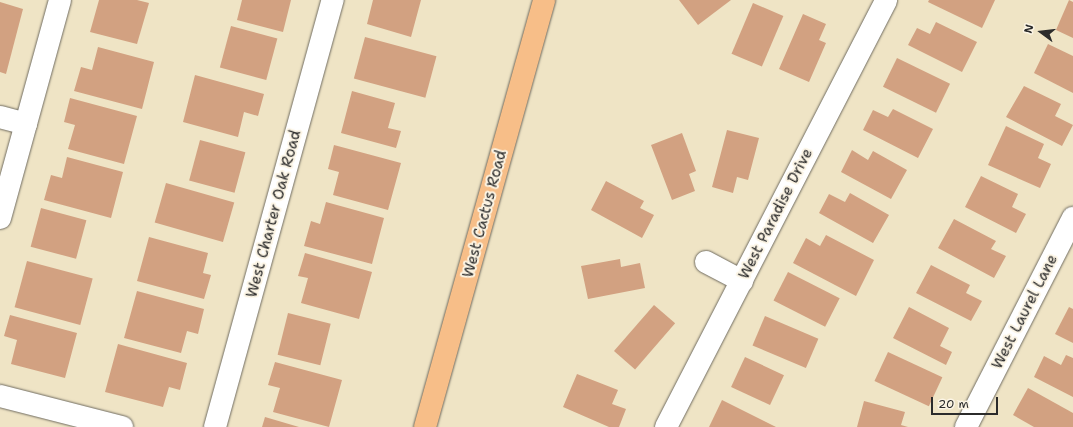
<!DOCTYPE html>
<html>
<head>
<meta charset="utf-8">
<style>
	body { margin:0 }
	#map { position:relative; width:1073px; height:427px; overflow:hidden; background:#efe4c5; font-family:"Shantell Sans",sans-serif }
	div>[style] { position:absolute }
	.building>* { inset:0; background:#d2a181; transform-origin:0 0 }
	.roads { filter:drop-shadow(0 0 1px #706c61) drop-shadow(0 0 1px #706c61) }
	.minor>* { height:22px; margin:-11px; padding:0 11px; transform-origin:11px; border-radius:11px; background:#fff }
	.major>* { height:22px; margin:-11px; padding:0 11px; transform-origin:11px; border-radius:11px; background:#f7be88 }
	span { translate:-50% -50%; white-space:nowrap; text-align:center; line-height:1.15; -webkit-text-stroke:4px #fcf5e5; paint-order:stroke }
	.street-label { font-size:15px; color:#2b2b2b }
	.north { position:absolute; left:1021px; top:12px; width:40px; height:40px; -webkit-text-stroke:3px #fcf5e5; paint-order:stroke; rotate:285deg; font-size:11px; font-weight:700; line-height:16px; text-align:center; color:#2b2b2b }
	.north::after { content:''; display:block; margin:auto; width:14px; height:18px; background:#2b2b2b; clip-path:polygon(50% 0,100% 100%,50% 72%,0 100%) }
	.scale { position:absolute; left:931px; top:397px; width:67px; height:18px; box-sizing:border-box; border:2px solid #2b2b2b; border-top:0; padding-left:5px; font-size:12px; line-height:14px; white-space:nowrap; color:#2b2b2b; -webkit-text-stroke:3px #fcf5e5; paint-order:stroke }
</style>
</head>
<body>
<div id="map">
	<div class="building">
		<i style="clip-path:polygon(99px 0,137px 0,149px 3px,137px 44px,90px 32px)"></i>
		<i style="clip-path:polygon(242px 0,291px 0,283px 32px,237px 20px)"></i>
		<i style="clip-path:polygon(373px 0,421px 0,411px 37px,367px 24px)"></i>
		<i style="clip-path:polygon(679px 0,731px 0,698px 25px)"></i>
		<i style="clip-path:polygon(929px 0,995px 0,982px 28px,928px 2px)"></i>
		<i style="clip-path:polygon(1069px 0,1073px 2px,1073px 38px,1056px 30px)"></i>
		<i style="clip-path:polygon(0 2px,23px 9px,6px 74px,0 72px)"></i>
		<i style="left:753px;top:3px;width:33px;height:55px;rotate:23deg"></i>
		<i style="clip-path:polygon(803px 14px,826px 24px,819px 40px,826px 43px,809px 82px,779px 69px)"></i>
		<i style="clip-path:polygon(936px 22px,977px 42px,962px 72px,908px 45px,917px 28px,930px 34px)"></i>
		<i style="left:231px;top:26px;width:48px;height:43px;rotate:15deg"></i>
		<i style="left:365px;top:37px;width:74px;height:43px;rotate:15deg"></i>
		<i style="clip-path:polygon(1048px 44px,1073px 56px,1073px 93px,1034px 73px)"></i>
		<i style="clip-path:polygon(98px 47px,154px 62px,142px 109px,74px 91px,81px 67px,92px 70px)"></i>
		<i style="left:897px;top:58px;width:59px;height:32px;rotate:26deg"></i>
		<i style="clip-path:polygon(195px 75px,264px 94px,258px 116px,244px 112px,238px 137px,183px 122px)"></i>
		<i style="clip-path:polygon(1024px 86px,1061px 104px,1055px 116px,1073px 125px,1062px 146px,1006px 117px)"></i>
		<i style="clip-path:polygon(352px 91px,395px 103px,388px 128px,401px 131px,396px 148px,341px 133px)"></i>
		<i style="clip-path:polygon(70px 98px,137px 116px,124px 164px,68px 149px,75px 125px,64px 122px)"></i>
		<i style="clip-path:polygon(893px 109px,933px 129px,918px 158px,863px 130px,873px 110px,888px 117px)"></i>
		<i style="clip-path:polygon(1006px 126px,1044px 144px,1038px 158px,1051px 164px,1040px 188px,988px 165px)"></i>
		<i style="clip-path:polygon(727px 130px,759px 138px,748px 180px,737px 177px,733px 193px,712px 187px)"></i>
		<i style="clip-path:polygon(682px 133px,696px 171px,689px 174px,695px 191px,672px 200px,651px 145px)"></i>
		<i style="left:200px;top:140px;width:47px;height:42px;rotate:15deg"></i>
		<i style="clip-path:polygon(334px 145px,401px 163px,388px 210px,333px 195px,339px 172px,328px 169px)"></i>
		<i style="clip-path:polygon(852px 150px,868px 160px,873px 151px,907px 170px,891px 199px,841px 172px)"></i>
		<i style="clip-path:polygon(67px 157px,123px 172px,111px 218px,44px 200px,51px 175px,62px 178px)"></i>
		<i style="clip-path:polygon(981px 176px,1018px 194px,1012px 207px,1026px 214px,1016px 233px,965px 207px)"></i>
		<i style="clip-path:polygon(606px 181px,644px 201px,640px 208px,654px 215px,642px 238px,591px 210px)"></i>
		<i style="left:166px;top:183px;width:71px;height:41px;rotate:16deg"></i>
		<i style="clip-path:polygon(850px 193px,889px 215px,873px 243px,819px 213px,829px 194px,845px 202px)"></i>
		<i style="clip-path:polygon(326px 202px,384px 218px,372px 264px,304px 246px,311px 221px,320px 224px)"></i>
		<i style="left:41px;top:208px;width:47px;height:40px;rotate:15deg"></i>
		<i style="clip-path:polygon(954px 219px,996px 241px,991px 249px,1006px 256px,994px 278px,938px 248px)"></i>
		<i style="clip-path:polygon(826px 235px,874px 260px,856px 296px,793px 263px,806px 238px,820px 246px)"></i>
		<i style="clip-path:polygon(149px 237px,208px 253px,203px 273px,211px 275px,204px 299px,137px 281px)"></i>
		<i style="clip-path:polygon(305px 253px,372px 272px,359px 319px,301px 303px,308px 278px,298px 276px)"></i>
		<i style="clip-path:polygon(620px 259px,621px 267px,640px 263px,645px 288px,588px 299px,581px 266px)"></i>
		<i style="left:27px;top:261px;width:68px;height:48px;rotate:15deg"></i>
		<i style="clip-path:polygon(931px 265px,970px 285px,966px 293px,982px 301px,971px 321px,916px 293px)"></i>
		<i style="left:788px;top:272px;width:58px;height:32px;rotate:27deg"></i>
		<i style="clip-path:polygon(137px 291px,204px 309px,198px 334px,187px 331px,181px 353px,124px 338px)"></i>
		<i style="left:654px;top:305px;width:28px;height:61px;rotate:41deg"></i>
		<i style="clip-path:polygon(909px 307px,949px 328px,940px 346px,952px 352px,946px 365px,893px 338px)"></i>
		<i style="clip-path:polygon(1069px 307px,1073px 309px,1073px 343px,1055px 334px)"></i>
		<i style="left:288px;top:313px;width:44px;height:43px;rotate:14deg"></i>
		<i style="clip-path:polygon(10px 315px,77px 333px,65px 378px,11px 364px,17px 340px,4px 336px)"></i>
		<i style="left:765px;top:316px;width:58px;height:32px;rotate:23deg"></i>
		<i style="clip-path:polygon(118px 344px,187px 363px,180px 390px,169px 387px,163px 407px,105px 392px)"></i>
		<i style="left:888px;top:352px;width:60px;height:32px;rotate:25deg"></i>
		<i style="clip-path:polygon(1066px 355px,1073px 358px,1073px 397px,1034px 377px,1044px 356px,1061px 365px)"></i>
		<i style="left:745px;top:357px;width:43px;height:33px;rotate:25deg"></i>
		<i style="clip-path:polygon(275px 362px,342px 380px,329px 427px,273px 412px,280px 388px,268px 385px)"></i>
		<i style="clip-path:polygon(577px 374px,618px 390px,612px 404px,626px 409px,619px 427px,609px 427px,563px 407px)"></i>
		<i style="clip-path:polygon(1028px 388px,1073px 413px,1073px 427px,1034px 427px,1013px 415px)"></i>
		<i style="clip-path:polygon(722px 400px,776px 427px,709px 427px)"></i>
		<i style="clip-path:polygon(864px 401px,905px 412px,901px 425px,908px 427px,857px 427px)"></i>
		<i style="clip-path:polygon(265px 417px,299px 427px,262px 427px)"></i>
	</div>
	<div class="roads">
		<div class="minor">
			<i style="left:0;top:117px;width:27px;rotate:15deg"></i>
			<i style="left:0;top:218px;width:226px;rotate:-74.6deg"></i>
			<i style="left:706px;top:262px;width:41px;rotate:27.8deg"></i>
			<i style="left:0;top:396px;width:126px;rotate:14.3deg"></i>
			<i style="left:215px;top:427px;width:443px;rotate:-74.6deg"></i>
			<i style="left:666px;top:427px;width:480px;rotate:-62.7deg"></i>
			<i style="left:966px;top:427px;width:235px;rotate:-62.9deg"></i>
		</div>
		<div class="major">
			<i style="left:425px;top:427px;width:443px;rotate:-74.4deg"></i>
		</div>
	</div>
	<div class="street-label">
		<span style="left:274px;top:214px;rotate:-75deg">West Charter Oak Road</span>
		<span style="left:485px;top:214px;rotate:-75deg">West Cactus Road</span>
		<span style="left:776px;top:214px;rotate:-63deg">West Paradise Drive</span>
		<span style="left:1025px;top:312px;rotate:-63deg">West Laurel Lane</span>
	</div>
	<div class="north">N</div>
	<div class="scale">20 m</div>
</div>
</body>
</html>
